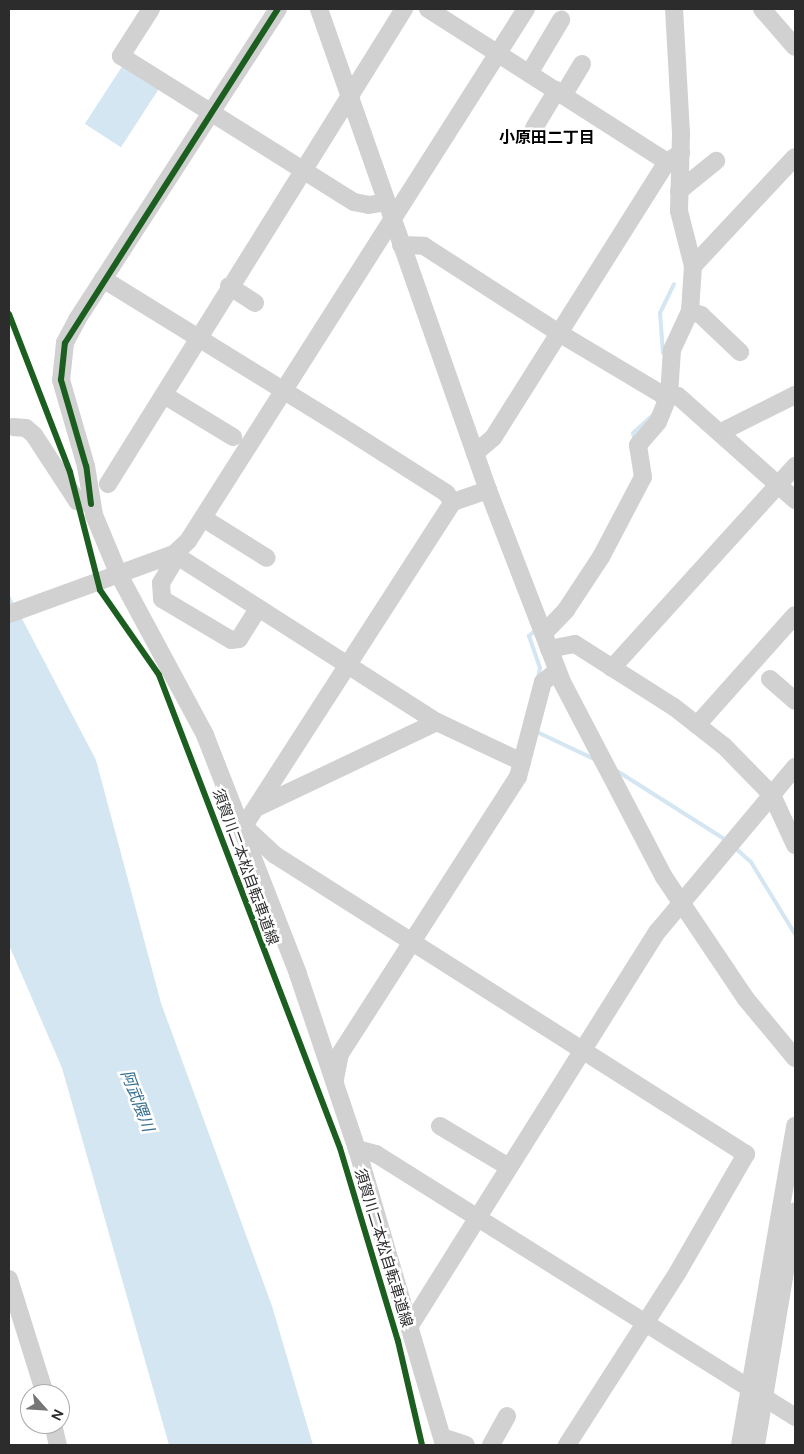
<!DOCTYPE html>
<html>
<head>
<meta charset="utf-8">
<style>
	body { margin:0 }
	#map { position:relative; width:804px; height:1454px; overflow:hidden; background:#fff; font-family:"DM Sans","Noto Sans JP",sans-serif }
	div>[style] { position:absolute }
	.water>* { inset:0; background:#d4e6f2; transform-origin:0 0 }
	.stream>* { height:4px; margin:-2px; padding:0 2px; transform-origin:2px; border-radius:2px; background:#d4e6f2 }
	.minor>* { height:18px; margin:-9px; padding:0 9px; transform-origin:9px; border-radius:9px; background:#d1d1d1 }
	.cycleway>* { height:6px; margin:-3px; padding:0 3px; transform-origin:3px; border-radius:3px; background:#1b5e20 }
	span { translate:-50% -50%; white-space:nowrap; text-align:center; line-height:1.15; -webkit-text-stroke:5px #fff; paint-order:stroke }
	.street-label { font-size:15px; color:#2c2c2c }
	.neighbourhood-label { font-size:16px; color:#000; font-weight:700 }
	.water-label { font-size:16px; color:#376f90; font-style:italic }
	.frame { position:absolute; inset:0; border:10px solid #2c2c2c; pointer-events:none }
	.north { position:absolute; left:20px; top:1384px; width:50px; height:50px; box-sizing:border-box; background:#fff; border:1px solid #ababab; border-radius:50%; rotate:116deg; font-size:14px; font-weight:700; line-height:20px; text-align:center; color:#2c2c2c }
	.north::after { content:''; display:block; margin:auto; width:18px; height:22px; background:#767676; clip-path:polygon(50% 0,100% 100%,50% 72%,0 100%) }
</style>
</head>
<body>
<div id="map">
	<div class="water">
		<i style="left:123px;top:65px;width:43px;height:70px;rotate:33deg"></i>
		<i style="clip-path:polygon(9px 594px,96px 760px,161px 1003px,272px 1306px,313px 1445px,169px 1445px,62px 1068px,9px 945px)"></i>
	</div>
	<div class="stream">
		<i style="left:663px;top:353px;width:40px;rotate:-94.3deg"></i>
		<i style="left:660px;top:313px;width:32px;rotate:-64deg"></i>
		<i style="left:635px;top:441px;width:8px;rotate:-104deg"></i>
		<i style="left:633px;top:433px;width:30px;rotate:-42deg"></i>
		<i style="left:537px;top:629px;width:11px;rotate:139deg"></i>
		<i style="left:529px;top:636px;width:34px;rotate:71deg"></i>
		<i style="left:540px;top:668px;width:10px;rotate:101deg"></i>
		<i style="left:535px;top:731px;width:65px;rotate:25.4deg"></i>
		<i style="left:614px;top:769px;width:133px;rotate:32.4deg"></i>
		<i style="left:733px;top:846px;width:24px;rotate:42deg"></i>
		<i style="left:751px;top:862px;width:84px;rotate:58.6deg"></i>
	</div>
	<div class="minor">
		<i style="left:151px;top:9px;width:56px;rotate:122.6deg"></i>
		<i style="left:121px;top:56px;width:275px;rotate:32.1deg"></i>
		<i style="left:354px;top:202px;width:15px;rotate:11deg"></i>
		<i style="left:369px;top:205px;width:17px;rotate:-10deg"></i>
		<i style="left:278px;top:9px;width:370px;rotate:122.9deg"></i>
		<i style="left:77px;top:320px;width:26px;rotate:118deg"></i>
		<i style="left:65px;top:343px;width:37px;rotate:96deg"></i>
		<i style="left:61px;top:380px;width:90px;rotate:73.8deg"></i>
		<i style="left:86px;top:466px;width:50px;rotate:80.7deg"></i>
		<i style="left:94px;top:515px;width:65px;rotate:67.4deg"></i>
		<i style="left:119px;top:575px;width:182px;rotate:61.7deg"></i>
		<i style="left:205px;top:735px;width:256px;rotate:68.7deg"></i>
		<i style="left:298px;top:974px;width:185px;rotate:71.4deg"></i>
		<i style="left:357px;top:1149px;width:309px;rotate:73.6deg"></i>
		<i style="left:319px;top:9px;width:510px;rotate:70.64deg"></i>
		<i style="left:488px;top:490px;width:206px;rotate:68.9deg"></i>
		<i style="left:562px;top:682px;width:220px;rotate:62.4deg"></i>
		<i style="left:664px;top:877px;width:147px;rotate:56.1deg"></i>
		<i style="left:746px;top:999px;width:77px;rotate:50.3deg"></i>
		<i style="left:428px;top:9px;width:284px;rotate:32.6deg"></i>
		<i style="left:762px;top:9px;width:50px;rotate:49deg"></i>
		<i style="left:530px;top:72px;width:61px;rotate:-59.2deg"></i>
		<i style="left:564px;top:94px;width:35px;rotate:-59deg"></i>
		<i style="left:534px;top:128px;width:44px;rotate:-58.8deg"></i>
		<i style="left:679px;top:191px;width:48px;rotate:-39deg"></i>
		<i style="left:401px;top:245px;width:23px;rotate:2deg"></i>
		<i style="left:424px;top:246px;width:161px;rotate:32.8deg"></i>
		<i style="left:559px;top:333px;width:121px;rotate:30.8deg"></i>
		<i style="left:663px;top:395px;width:15px;rotate:4deg"></i>
		<i style="left:678px;top:396px;width:157px;rotate:41.6deg"></i>
		<i style="left:693px;top:266px;width:149px;rotate:-46.9deg"></i>
		<i style="left:103px;top:279px;width:280px;rotate:31.7deg"></i>
		<i style="left:341px;top:426px;width:125px;rotate:32.5deg"></i>
		<i style="left:446px;top:493px;width:11px;rotate:52deg"></i>
		<i style="left:229px;top:286px;width:31px;rotate:33deg"></i>
		<i style="left:690px;top:311px;width:12px;rotate:20deg"></i>
		<i style="left:701px;top:315px;width:54px;rotate:43.5deg"></i>
		<i style="left:164px;top:395px;width:81px;rotate:31.3deg"></i>
		<i style="left:13px;top:427px;width:13px;rotate:4deg"></i>
		<i style="left:26px;top:428px;width:11px;rotate:41deg"></i>
		<i style="left:34px;top:435px;width:79px;rotate:56.9deg"></i>
		<i style="left:77px;top:501px;width:14px;rotate:12deg"></i>
		<i style="left:721px;top:432px;width:83px;rotate:-26.6deg"></i>
		<i style="left:475px;top:453px;width:23px;rotate:-40deg"></i>
		<i style="left:493px;top:438px;width:326px;rotate:-57.8deg"></i>
		<i style="left:667px;top:162px;width:17px;rotate:-33deg"></i>
		<i style="left:108px;top:484px;width:560px;rotate:-58.07deg"></i>
		<i style="left:203px;top:518px;width:75px;rotate:32deg"></i>
		<i style="left:174px;top:554px;width:312px;rotate:32.6deg"></i>
		<i style="left:437px;top:722px;width:94px;rotate:25.2deg"></i>
		<i style="left:176px;top:558px;width:29px;rotate:121deg"></i>
		<i style="left:161px;top:583px;width:16px;rotate:86deg"></i>
		<i style="left:162px;top:599px;width:80px;rotate:30.7deg"></i>
		<i style="left:231px;top:640px;width:8px;rotate:-7deg"></i>
		<i style="left:239px;top:639px;width:34px;rotate:-58deg"></i>
		<i style="left:9px;top:614px;width:176px;rotate:-20deg"></i>
		<i style="left:174px;top:554px;width:19px;rotate:-43deg"></i>
		<i style="left:188px;top:541px;width:630px;rotate:-57.57deg"></i>
		<i style="left:544px;top:633px;width:32px;rotate:-46deg"></i>
		<i style="left:566px;top:610px;width:64px;rotate:-56.6deg"></i>
		<i style="left:601px;top:557px;width:90px;rotate:-62.3deg"></i>
		<i style="left:643px;top:477px;width:32px;rotate:-99deg"></i>
		<i style="left:638px;top:445px;width:30px;rotate:-49deg"></i>
		<i style="left:658px;top:422px;width:29px;rotate:-68deg"></i>
		<i style="left:669px;top:395px;width:45px;rotate:-86.2deg"></i>
		<i style="left:672px;top:350px;width:43px;rotate:-65.2deg"></i>
		<i style="left:690px;top:311px;width:45px;rotate:-86.2deg"></i>
		<i style="left:693px;top:266px;width:57px;rotate:-104.3deg"></i>
		<i style="left:679px;top:211px;width:78px;rotate:-88.5deg"></i>
		<i style="left:681px;top:133px;width:124px;rotate:-93.2deg"></i>
		<i style="left:549px;top:649px;width:26px;rotate:-11deg"></i>
		<i style="left:575px;top:644px;width:117px;rotate:32.5deg"></i>
		<i style="left:674px;top:707px;width:63px;rotate:38deg"></i>
		<i style="left:724px;top:746px;width:69px;rotate:45.6deg"></i>
		<i style="left:772px;top:795px;width:55px;rotate:65.3deg"></i>
		<i style="left:612px;top:668px;width:273px;rotate:-47.8deg"></i>
		<i style="left:770px;top:679px;width:33px;rotate:41deg"></i>
		<i style="left:697px;top:725px;width:147px;rotate:-48.3deg"></i>
		<i style="left:260px;top:806px;width:196px;rotate:-25.4deg"></i>
		<i style="left:242px;top:829px;width:389px;rotate:-57.2deg"></i>
		<i style="left:453px;top:502px;width:37px;rotate:-19deg"></i>
		<i style="left:247px;top:829px;width:38px;rotate:43deg"></i>
		<i style="left:275px;top:855px;width:558px;rotate:32.41deg"></i>
		<i style="left:746px;top:1154px;width:136px;rotate:120deg"></i>
		<i style="left:678px;top:1272px;width:206px;rotate:122.7deg"></i>
		<i style="left:335px;top:1079px;width:25px;rotate:-79deg"></i>
		<i style="left:340px;top:1054px;width:329px;rotate:-57.3deg"></i>
		<i style="left:518px;top:777px;width:98px;rotate:-75.3deg"></i>
		<i style="left:543px;top:682px;width:18px;rotate:-38deg"></i>
		<i style="left:440px;top:1126px;width:78px;rotate:30.8deg"></i>
		<i style="left:357px;top:1149px;width:20px;rotate:15deg"></i>
		<i style="left:376px;top:1154px;width:495px;rotate:32.1deg"></i>
		<i style="left:9px;top:1279px;width:121px;rotate:72.6deg"></i>
		<i style="left:411px;top:1324px;width:464px;rotate:-57.9deg"></i>
		<i style="left:658px;top:931px;width:214px;rotate:-50.1deg"></i>
		<i style="left:53px;top:1424px;width:22px;rotate:77deg"></i>
		<i style="left:442px;top:1437px;width:25px;rotate:18deg"></i>
		<i style="left:491px;top:1445px;width:33px;rotate:-61deg"></i>
		<i style="left:740px;top:1445px;width:324px;rotate:-80.2deg"></i>
		<i style="left:756px;top:1445px;width:237px;rotate:-80.5deg"></i>
	</div>
	<div class="cycleway">
		<i style="left:9px;top:314px;width:169px;rotate:68.9deg"></i>
		<i style="left:70px;top:472px;width:122px;rotate:75.7deg"></i>
		<i style="left:100px;top:590px;width:103px;rotate:55.2deg"></i>
		<i style="left:159px;top:675px;width:506px;rotate:69.06deg"></i>
		<i style="left:340px;top:1148px;width:202px;rotate:73.3deg"></i>
		<i style="left:398px;top:1341px;width:107px;rotate:77deg"></i>
		<i style="left:91px;top:504px;width:38px;rotate:-97deg"></i>
		<i style="left:86px;top:466px;width:90px;rotate:-106.2deg"></i>
		<i style="left:61px;top:380px;width:37px;rotate:-84deg"></i>
		<i style="left:65px;top:343px;width:396px;rotate:-57.5deg"></i>
	</div>
	<div class="street-label">
		<span style="left:245px;top:867px;rotate:70deg">須賀川二本松自転車道線</span>
		<span style="left:383px;top:1248px;rotate:73deg">須賀川二本松自転車道線</span>
	</div>
	<div class="neighbourhood-label">
		<span style="left:547px;top:138px">小原田二丁目</span>
	</div>
	<div class="water-label">
		<span style="left:137px;top:1101px;rotate:69deg">阿武隈川</span>
	</div>
	<div class="frame"></div>
	<div class="north">N</div>
</div>
</body>
</html>
